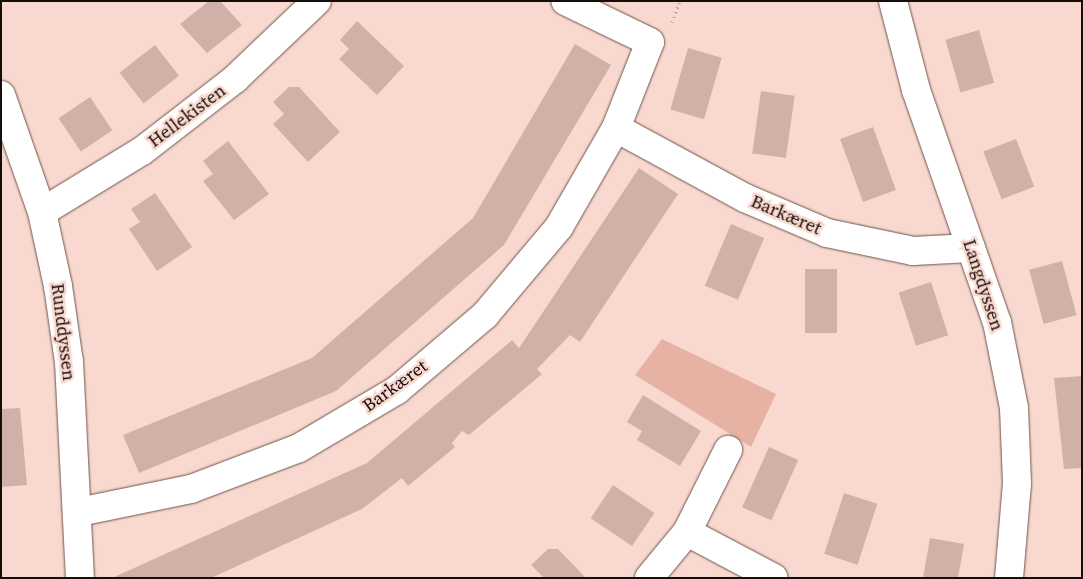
<!DOCTYPE html>
<html>
<head>
<meta charset="utf-8">
<style>
	body { margin:0 }
	#map { position:relative; width:1083px; height:579px; overflow:hidden; background:#f9d9cf; font-family:"Source Serif 4",serif }
	div>[style] { position:absolute }
	.green>* { inset:0; background:#e6b2a3 }
	.building>* { inset:0; background:#d0b1a8; transform-origin:0 0 }
	.path>* { height:3px; margin-top:-1.5px; transform-origin:0; background:repeating-linear-gradient(90deg,#b59c93 0 1px,transparent 0 5px) }
	.roads { filter:drop-shadow(0 0 1px #6e534a) drop-shadow(0 0 1px #6e534a) }
	.street>* { height:28px; margin:-14px; padding:0 14px; transform-origin:14px; border-radius:14px; background:#fff }
	span { translate:-50% -50%; white-space:nowrap; text-align:center; line-height:1.15; -webkit-text-stroke:5px #f9d9cf; paint-order:stroke }
	.street-label { font-size:18px; color:#170d09 }
	.frame { position:absolute; inset:0; border:2px solid #170d09; pointer-events:none }
</style>
</head>
<body>
<div id="map">
	<div class="green">
		<i style="clip-path:polygon(662px 339px,776px 394px,751px 447px,635px 375px)"></i>
	</div>
	<div class="building">
		<i style="clip-path:polygon(209px 1px,220px 1px,242px 25px,207px 53px,180px 24px)"></i>
		<i style="clip-path:polygon(357px 21px,404px 66px,377px 95px,339px 59px,349px 49px,340px 40px)"></i>
		<i style="left:979px;top:30px;width:55px;height:35px;rotate:74deg"></i>
		<i style="clip-path:polygon(575px 44px,611px 65px,504px 245px,336px 391px,139px 473px,123px 435px,312px 358px,473px 218px)"></i>
		<i style="left:155px;top:45px;width:39px;height:45px;rotate:52deg"></i>
		<i style="left:688px;top:48px;width:35px;height:64px;rotate:16deg"></i>
		<i style="clip-path:polygon(289px 87px,299px 87px,340px 132px,308px 162px,273px 124px,284px 114px,273px 102px)"></i>
		<i style="left:761px;top:91px;width:34px;height:63px;rotate:8deg"></i>
		<i style="left:90px;top:97px;width:40px;height:38px;rotate:56deg"></i>
		<i style="left:873px;top:127px;width:67px;height:35px;rotate:70deg"></i>
		<i style="left:1016px;top:139px;width:51px;height:35px;rotate:69deg"></i>
		<i style="clip-path:polygon(228px 141px,269px 194px,234px 220px,203px 181px,213px 174px,203px 161px)"></i>
		<i style="clip-path:polygon(639px 168px,678px 194px,580px 342px,570px 335px,537px 369px,542px 374px,469px 435px,462px 431px,452px 443px,455px 447px,408px 486px,402px 478px,362px 509px,211px 578px,112px 578px,367px 463px,512px 340px,519px 348px)"></i>
		<i style="clip-path:polygon(155px 193px,192px 247px,157px 271px,129px 229px,140px 222px,131px 209px)"></i>
		<i style="left:731px;top:224px;width:36px;height:67px;rotate:23deg"></i>
		<i style="left:1062px;top:261px;width:56px;height:34px;rotate:75deg"></i>
		<i style="left:805px;top:269px;width:32px;height:64px"></i>
		<i style="left:931px;top:282px;width:56px;height:34px;rotate:72deg"></i>
		<i style="clip-path:polygon(1082px 376px,1082px 468px,1064px 469px,1054px 378px)"></i>
		<i style="clip-path:polygon(643px 395px,701px 431px,680px 466px,637px 440px,642px 431px,627px 422px)"></i>
		<i style="clip-path:polygon(20px 408px,27px 485px,1px 487px,1px 409px)"></i>
		<i style="left:769px;top:447px;width:32px;height:66px;rotate:24deg"></i>
		<i style="left:613px;top:485px;width:50px;height:40px;rotate:34deg"></i>
		<i style="left:844px;top:493px;width:35px;height:64px;rotate:18deg"></i>
		<i style="clip-path:polygon(930px 538px,964px 544px,958px 578px,923px 578px)"></i>
		<i style="clip-path:polygon(548px 549px,558px 549px,586px 578px,544px 578px,531px 565px)"></i>
	</div>
	<div class="path">
		<i style="left:672px;top:22px;width:22px;rotate:-69deg"></i>
	</div>
	<div class="roads">
		<div class="street">
			<i style="left:893px;top:1px;width:92px;rotate:75.5deg"></i>
			<i style="left:916px;top:90px;width:246px;rotate:70.8deg"></i>
			<i style="left:997px;top:322px;width:88px;rotate:78.8deg"></i>
			<i style="left:1014px;top:408px;width:75px;rotate:87.7deg"></i>
			<i style="left:1017px;top:483px;width:95px;rotate:94.8deg"></i>
			<i style="left:1px;top:95px;width:124px;rotate:70.7deg"></i>
			<i style="left:42px;top:212px;width:76px;rotate:77.8deg"></i>
			<i style="left:58px;top:286px;width:77px;rotate:81.8deg"></i>
			<i style="left:69px;top:362px;width:216px;rotate:87.1deg"></i>
			<i style="left:616px;top:128px;width:147px;rotate:28.5deg"></i>
			<i style="left:745px;top:198px;width:89px;rotate:23.1deg"></i>
			<i style="left:827px;top:233px;width:88px;rotate:11.8deg"></i>
			<i style="left:913px;top:251px;width:58px;rotate:-3deg"></i>
			<i style="left:42px;top:212px;width:117px;rotate:-31.4deg"></i>
			<i style="left:142px;top:151px;width:118px;rotate:-37.7deg"></i>
			<i style="left:235px;top:79px;width:113px;rotate:-43.6deg"></i>
			<i style="left:79px;top:512px;width:114px;rotate:-11.6deg"></i>
			<i style="left:191px;top:489px;width:116px;rotate:-20.8deg"></i>
			<i style="left:299px;top:448px;width:114px;rotate:-30.6deg"></i>
			<i style="left:397px;top:390px;width:116px;rotate:-40.4deg"></i>
			<i style="left:485px;top:315px;width:115px;rotate:-49.9deg"></i>
			<i style="left:559px;top:227px;width:114px;rotate:-60.1deg"></i>
			<i style="left:616px;top:128px;width:92px;rotate:-68.4deg"></i>
			<i style="left:650px;top:42px;width:94px;rotate:-154.2deg"></i>
			<i style="left:687px;top:532px;width:98px;rotate:27.9deg"></i>
			<i style="left:649px;top:578px;width:60px;rotate:-50.4deg"></i>
			<i style="left:687px;top:532px;width:92px;rotate:-63.4deg"></i>
		</div>
	</div>
	<div class="street-label">
		<span style="left:187px;top:116px;rotate:-37deg">Hellekisten</span>
		<span style="left:786px;top:215px;rotate:23deg">Barkæret</span>
		<span style="left:983px;top:285px;rotate:72deg">Langdyssen</span>
		<span style="left:63px;top:332px;rotate:83deg">Runddyssen</span>
		<span style="left:395px;top:386px;rotate:-36deg">Barkæret</span>
	</div>
	<div class="frame"></div>
</div>
</body>
</html>
